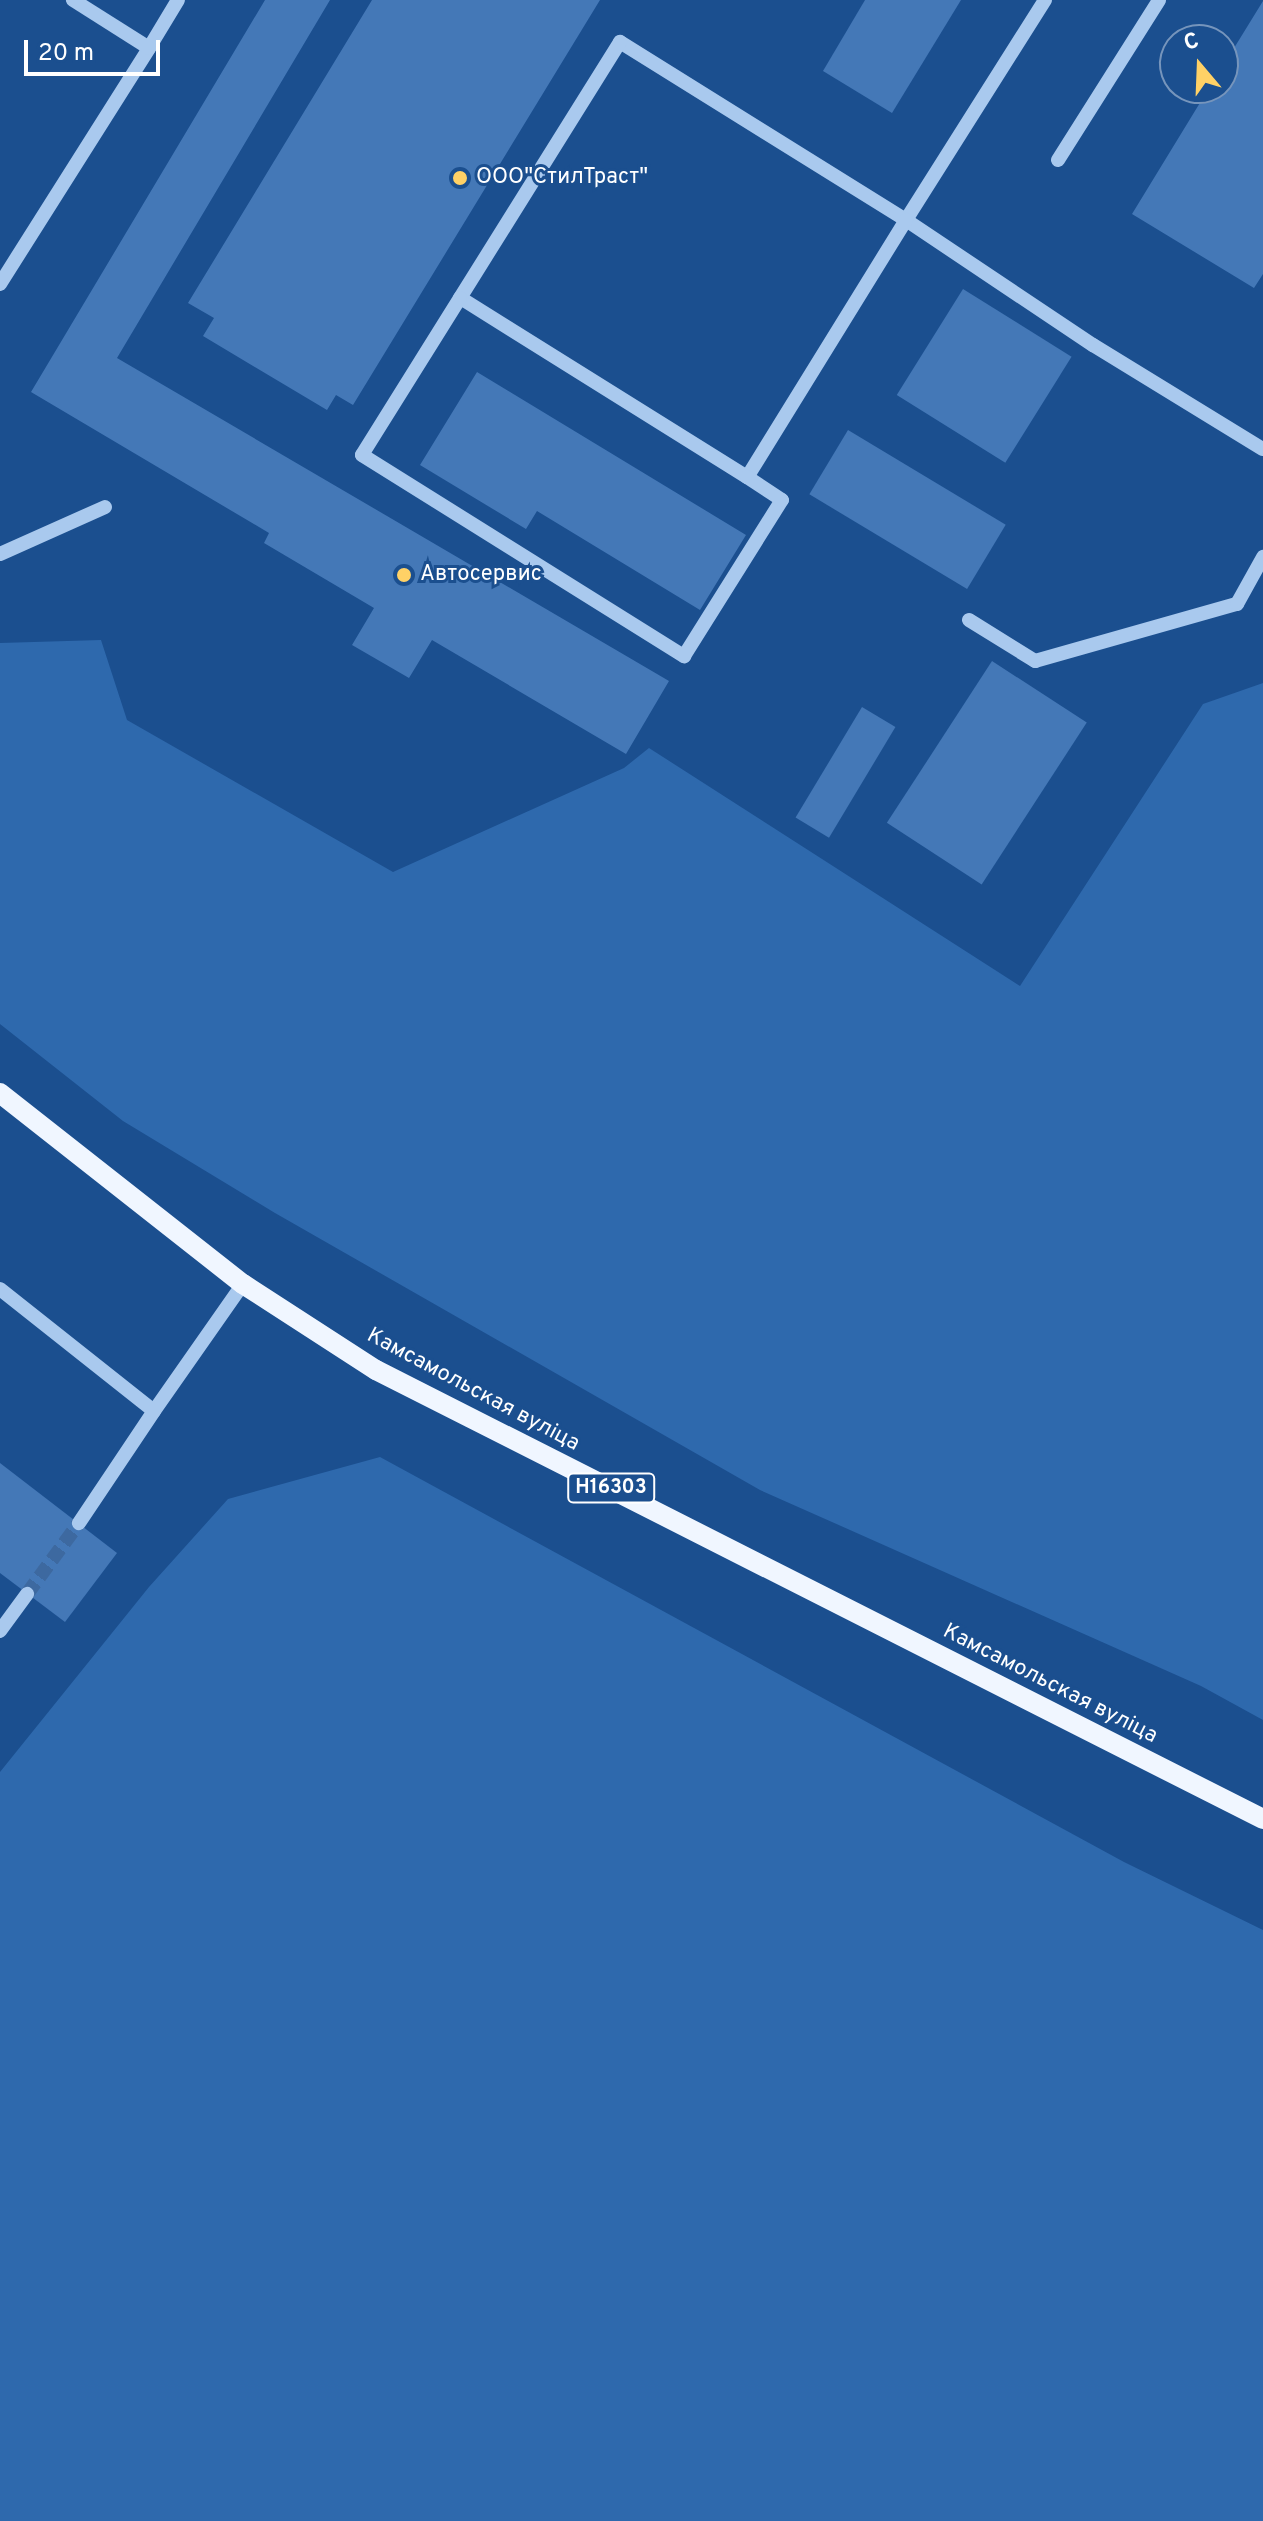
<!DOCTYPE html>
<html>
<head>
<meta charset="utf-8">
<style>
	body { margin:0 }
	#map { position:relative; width:1263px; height:2521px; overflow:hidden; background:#1b4f8f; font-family:Overpass,sans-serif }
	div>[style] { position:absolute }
	.green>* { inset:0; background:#2e69ad }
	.building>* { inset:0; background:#4478b7; transform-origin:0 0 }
	.minor-tunnel>* { height:14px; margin-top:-7px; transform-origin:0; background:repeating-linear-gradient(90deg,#3d69a0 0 14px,transparent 0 21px) }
	.minor>* { height:14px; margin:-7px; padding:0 7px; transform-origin:7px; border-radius:7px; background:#a9c9ee }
	.major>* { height:20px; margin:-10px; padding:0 10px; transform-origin:10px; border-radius:10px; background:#f0f6ff }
	.dots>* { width:22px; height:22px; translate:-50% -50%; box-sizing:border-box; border:4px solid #1b4f8f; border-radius:50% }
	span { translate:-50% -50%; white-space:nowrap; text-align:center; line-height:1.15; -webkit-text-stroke:6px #1b4f8f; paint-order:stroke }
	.shield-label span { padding:2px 6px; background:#1b4f8f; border:2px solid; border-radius:6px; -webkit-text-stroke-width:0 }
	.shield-label { font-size:20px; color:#fff; font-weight:700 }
	.poi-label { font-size:22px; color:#fff }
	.left { translate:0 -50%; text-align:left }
	.street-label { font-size:22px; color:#fff }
	.north { position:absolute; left:1159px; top:24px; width:80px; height:80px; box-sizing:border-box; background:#1b4f8f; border:2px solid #7695bc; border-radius:50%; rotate:341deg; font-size:22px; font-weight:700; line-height:32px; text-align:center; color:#fff }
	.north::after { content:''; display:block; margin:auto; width:28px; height:36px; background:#ffd166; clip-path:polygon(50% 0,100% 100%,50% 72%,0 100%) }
	.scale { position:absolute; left:24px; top:40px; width:136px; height:36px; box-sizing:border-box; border:4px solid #fff; border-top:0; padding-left:10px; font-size:24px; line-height:28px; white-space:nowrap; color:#fff; -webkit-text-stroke:6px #1b4f8f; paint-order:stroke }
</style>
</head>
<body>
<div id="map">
	<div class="green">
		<i style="clip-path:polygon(101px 640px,127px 720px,393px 872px,624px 768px,649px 748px,1020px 986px,1203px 704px,1263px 683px,1263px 1720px,1201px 1686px,760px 1490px,275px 1213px,123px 1121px,0 1024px,0 643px)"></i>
		<i style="clip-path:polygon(380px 1457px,1124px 1862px,1263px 1930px,1263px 2521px,0 2521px,0 1772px,149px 1587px,228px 1499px)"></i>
	</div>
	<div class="building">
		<i style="clip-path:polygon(265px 0,330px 0,117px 358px,669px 681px,626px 754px,432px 640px,409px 678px,352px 645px,374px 608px,264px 543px,269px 533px,31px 392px)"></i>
		<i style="clip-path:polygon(372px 0,600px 0,353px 405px,336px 395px,327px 410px,203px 336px,214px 318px,188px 303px)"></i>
		<i style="clip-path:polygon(865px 0,961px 0,892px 113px,823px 71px)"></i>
		<i style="clip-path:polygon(1263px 1px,1263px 274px,1254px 288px,1132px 214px,1209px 88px,1223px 88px,1223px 66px)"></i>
		<i style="left:963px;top:289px;width:128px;height:125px;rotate:32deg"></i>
		<i style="clip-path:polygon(477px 372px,746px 535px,700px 610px,537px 511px,526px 529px,420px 465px)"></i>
		<i style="left:848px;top:430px;width:184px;height:75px;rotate:31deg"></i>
		<i style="left:992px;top:661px;width:113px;height:193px;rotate:33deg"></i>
		<i style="left:862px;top:707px;width:39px;height:129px;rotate:31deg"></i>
		<i style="clip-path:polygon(0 1463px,117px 1553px,65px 1622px,0 1573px)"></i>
	</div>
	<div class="minor-tunnel">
		<i style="left:27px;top:1594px;width:88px;rotate:-53.8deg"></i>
	</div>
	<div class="minor">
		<i style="left:1045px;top:0;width:260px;rotate:122.3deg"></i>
		<i style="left:906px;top:220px;width:225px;rotate:33.8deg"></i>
		<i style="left:1093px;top:345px;width:199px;rotate:31.5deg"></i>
		<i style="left:620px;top:42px;width:337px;rotate:31.9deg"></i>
		<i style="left:906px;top:220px;width:302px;rotate:121.7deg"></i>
		<i style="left:747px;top:477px;width:338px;rotate:-148deg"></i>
		<i style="left:460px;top:298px;width:302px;rotate:-58deg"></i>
		<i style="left:149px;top:48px;width:56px;rotate:-58.9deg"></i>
		<i style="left:1058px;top:160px;width:189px;rotate:-57.7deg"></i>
		<i style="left:0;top:284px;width:279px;rotate:-57.7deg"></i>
		<i style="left:149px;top:48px;width:90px;rotate:-147.7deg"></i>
		<i style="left:460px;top:298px;width:185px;rotate:122deg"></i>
		<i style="left:362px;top:455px;width:380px;rotate:32deg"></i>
		<i style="left:684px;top:656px;width:184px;rotate:-57.9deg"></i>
		<i style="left:782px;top:500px;width:42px;rotate:-146.7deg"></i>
		<i style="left:0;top:554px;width:115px;rotate:-24.1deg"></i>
		<i style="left:969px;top:620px;width:78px;rotate:31.8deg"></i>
		<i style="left:1035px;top:661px;width:210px;rotate:-15.8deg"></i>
		<i style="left:1237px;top:604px;width:54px;rotate:-61deg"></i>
		<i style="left:0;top:1289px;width:196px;rotate:38.4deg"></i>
		<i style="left:154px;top:1411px;width:135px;rotate:123.8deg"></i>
		<i style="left:154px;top:1411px;width:155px;rotate:-55deg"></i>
		<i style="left:0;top:1631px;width:46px;rotate:-53.9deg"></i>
	</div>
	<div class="major">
		<i style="left:0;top:1093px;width:309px;rotate:38.2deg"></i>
		<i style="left:243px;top:1284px;width:158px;rotate:32.9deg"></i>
		<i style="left:376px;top:1370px;width:994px;rotate:26.85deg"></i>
	</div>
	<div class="dots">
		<i style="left:460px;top:178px;background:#ffd166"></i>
		<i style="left:404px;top:575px;background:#ffd166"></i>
	</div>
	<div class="shield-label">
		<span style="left:611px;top:1488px">Н16303</span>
	</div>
	<div class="poi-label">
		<span class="left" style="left:476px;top:178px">ООО"СтилТраст"</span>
		<span class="left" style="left:420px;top:575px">Автосервис</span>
	</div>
	<div class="street-label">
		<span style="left:473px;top:1390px;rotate:28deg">Камсамольская вуліца</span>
		<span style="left:1050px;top:1684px;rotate:27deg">Камсамольская вуліца</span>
	</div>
	<div class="north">С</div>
	<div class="scale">20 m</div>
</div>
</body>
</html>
